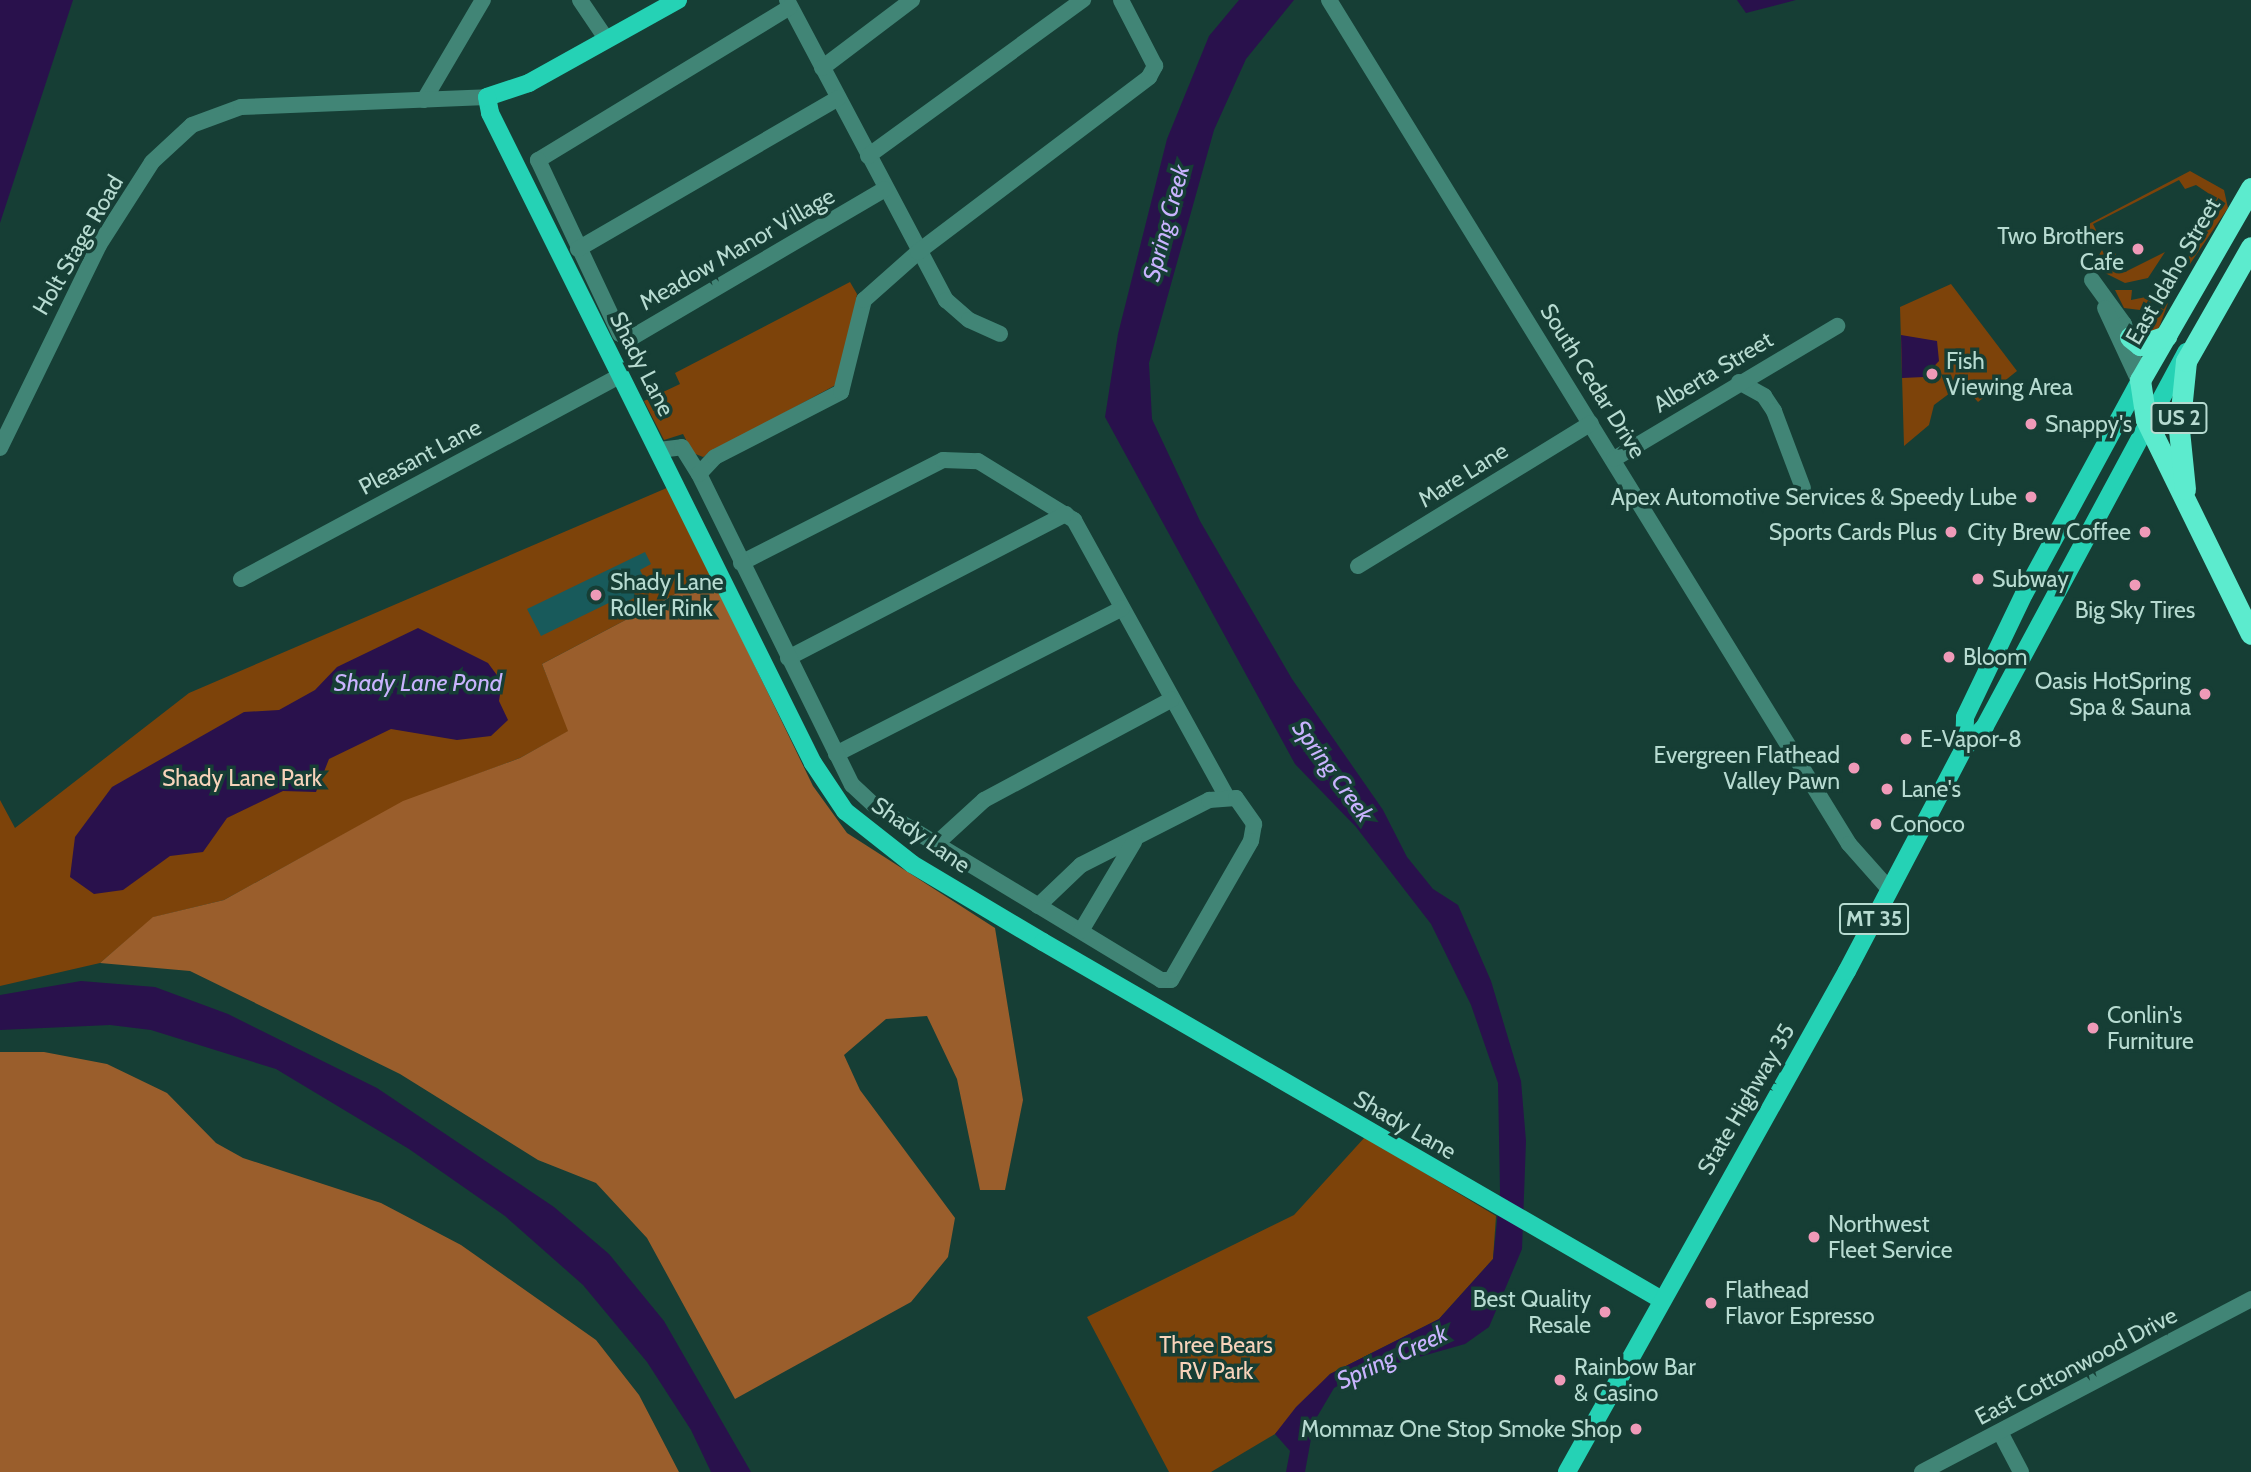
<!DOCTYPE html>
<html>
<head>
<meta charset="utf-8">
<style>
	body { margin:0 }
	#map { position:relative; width:2251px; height:1472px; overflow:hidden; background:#163e35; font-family:Cabin,sans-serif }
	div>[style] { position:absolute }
	.green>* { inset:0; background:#7d430a }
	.forest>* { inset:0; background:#9a5e2c }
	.water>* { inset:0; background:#29114c }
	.building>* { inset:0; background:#185a5b }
	.minor>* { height:16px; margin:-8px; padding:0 8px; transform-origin:8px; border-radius:8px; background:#418576 }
	.major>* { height:18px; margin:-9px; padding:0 9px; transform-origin:9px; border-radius:9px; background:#25d2b5 }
	.highway>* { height:21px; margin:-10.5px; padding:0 10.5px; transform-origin:10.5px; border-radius:10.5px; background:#5cebce }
	.dots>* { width:19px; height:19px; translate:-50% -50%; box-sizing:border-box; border:4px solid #163e35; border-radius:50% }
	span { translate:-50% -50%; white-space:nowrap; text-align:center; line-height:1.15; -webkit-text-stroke:7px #163e35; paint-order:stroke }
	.shield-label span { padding:2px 5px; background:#163e35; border:2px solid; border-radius:5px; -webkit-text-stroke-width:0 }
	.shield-label { font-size:21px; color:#b7dbd1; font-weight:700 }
	.poi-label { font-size:23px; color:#b7dbd1 }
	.right { translate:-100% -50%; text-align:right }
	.left { translate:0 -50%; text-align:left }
	.street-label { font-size:23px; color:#b7dbd1 }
	.park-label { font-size:23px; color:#f7d3ba }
	.water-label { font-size:24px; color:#c9b3fe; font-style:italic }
</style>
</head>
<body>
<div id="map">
	<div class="green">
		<i style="clip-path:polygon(2190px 171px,2224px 190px,2228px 208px,2175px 286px,2140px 310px,2124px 308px,2115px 290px,2132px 290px,2131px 300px,2156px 295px,2160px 284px,2169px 289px,2200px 238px,2191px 232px,2194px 228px,2203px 233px,2217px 210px,2209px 203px,2217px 199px,2196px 185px,2185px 189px,2179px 180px,2093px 224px,2098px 234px,2087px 234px,2085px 226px)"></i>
		<i style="clip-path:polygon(2102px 250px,2106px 258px,2115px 253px,2125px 272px,2165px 252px,2148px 278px,2125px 283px,2101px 271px,2096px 260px)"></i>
		<i style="clip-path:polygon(850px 282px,857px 294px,843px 381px,703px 457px,693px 453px,683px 434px,664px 440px,644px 401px,680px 384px,675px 373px)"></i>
		<i style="clip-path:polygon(1951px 284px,2017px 371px,1978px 402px,1962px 384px,1934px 405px,1929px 425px,1904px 446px,1900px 307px)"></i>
		<i style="clip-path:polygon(2168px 303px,2157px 333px,2148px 338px,2132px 328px)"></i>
		<i style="clip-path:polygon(669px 487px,711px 575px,542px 664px,569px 731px,520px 758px,403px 802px,224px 900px,154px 917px,100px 963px,0 986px,0 800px,15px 828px,189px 693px)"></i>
		<i style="clip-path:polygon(1365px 1137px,1496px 1216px,1493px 1259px,1439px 1319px,1330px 1374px,1275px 1434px,1211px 1472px,1169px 1472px,1087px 1317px,1294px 1215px)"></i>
	</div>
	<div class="forest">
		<i style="clip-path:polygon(711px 575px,813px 786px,847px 833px,995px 928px,1023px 1100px,1005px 1190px,980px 1190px,957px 1079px,927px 1016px,886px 1019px,844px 1055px,860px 1090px,955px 1218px,948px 1257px,911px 1302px,735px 1399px,647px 1238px,596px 1183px,538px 1160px,400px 1074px,190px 971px,100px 963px,153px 917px,224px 900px,403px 801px,520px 758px,568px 731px,542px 664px)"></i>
		<i style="clip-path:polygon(0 1052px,44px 1052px,107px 1064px,167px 1093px,216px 1143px,243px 1158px,381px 1203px,461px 1245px,596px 1340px,639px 1395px,679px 1472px,0 1472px)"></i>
	</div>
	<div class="water">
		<i style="clip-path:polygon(0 0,73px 0,0 223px)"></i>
		<i style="clip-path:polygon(1239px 0,1294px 0,1246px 59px,1214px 130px,1149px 363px,1152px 419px,1200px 521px,1292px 679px,1383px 810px,1407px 857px,1433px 889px,1458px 905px,1491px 981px,1521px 1081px,1526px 1141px,1522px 1249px,1489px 1327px,1465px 1344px,1359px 1374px,1334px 1388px,1314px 1422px,1305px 1472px,1286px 1472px,1290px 1451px,1275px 1434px,1296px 1407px,1330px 1374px,1439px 1319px,1493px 1259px,1500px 1192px,1498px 1083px,1471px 1005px,1431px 924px,1356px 827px,1295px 764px,1105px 417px,1118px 334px,1167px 139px,1209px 36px)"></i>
		<i style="clip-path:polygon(1737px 0,1796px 0,1746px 13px)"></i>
		<i style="clip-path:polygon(1901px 335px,1937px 341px,1939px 361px,1924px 377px,1902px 378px)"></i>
		<i style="clip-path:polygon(418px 628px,488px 663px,502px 682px,499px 701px,508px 720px,491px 736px,457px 740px,391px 729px,329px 759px,316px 792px,283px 791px,227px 818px,203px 852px,170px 856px,123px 890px,94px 894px,70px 877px,75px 837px,112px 787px,244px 712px,279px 710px,315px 690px,337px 667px)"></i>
		<i style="clip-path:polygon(81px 981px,155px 987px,228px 1014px,377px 1088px,554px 1207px,609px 1254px,664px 1321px,751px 1472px,711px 1472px,691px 1430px,647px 1362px,583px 1285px,505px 1216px,409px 1149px,276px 1069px,151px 1030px,110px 1025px,0 1030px,0 995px)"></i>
	</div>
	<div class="building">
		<i style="clip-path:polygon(645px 552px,651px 564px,640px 570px,648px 586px,634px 593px,636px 597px,623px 604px,619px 598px,541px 636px,527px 609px)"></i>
	</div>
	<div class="minor">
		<i style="left:580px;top:0;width:48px;rotate:56deg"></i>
		<i style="left:787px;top:0;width:340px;rotate:62.1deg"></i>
		<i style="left:946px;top:300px;width:30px;rotate:41deg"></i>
		<i style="left:969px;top:320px;width:34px;rotate:24deg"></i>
		<i style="left:1329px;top:0;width:991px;rotate:58.36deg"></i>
		<i style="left:1849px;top:844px;width:60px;rotate:48.4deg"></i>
		<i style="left:790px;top:7px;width:295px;rotate:148.7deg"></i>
		<i style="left:538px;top:160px;width:192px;rotate:64.8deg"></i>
		<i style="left:620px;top:334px;width:12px;rotate:20deg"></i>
		<i style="left:631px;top:338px;width:294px;rotate:-30.4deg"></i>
		<i style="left:822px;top:68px;width:113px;rotate:-37.1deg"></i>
		<i style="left:424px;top:100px;width:116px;rotate:-59.5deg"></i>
		<i style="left:868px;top:156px;width:266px;rotate:-36deg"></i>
		<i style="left:578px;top:249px;width:301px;rotate:-30.1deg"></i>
		<i style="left:2092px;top:280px;width:54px;rotate:54deg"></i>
		<i style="left:2124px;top:324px;width:58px;rotate:74.1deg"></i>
		<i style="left:2105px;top:308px;width:78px;rotate:65.1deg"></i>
		<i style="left:1739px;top:382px;width:29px;rotate:29deg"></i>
		<i style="left:1764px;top:396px;width:18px;rotate:56deg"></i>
		<i style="left:1774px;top:411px;width:82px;rotate:69.4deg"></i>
		<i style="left:0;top:448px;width:226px;rotate:-64deg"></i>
		<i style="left:99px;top:245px;width:98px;rotate:-57.4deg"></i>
		<i style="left:152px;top:162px;width:54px;rotate:-42.8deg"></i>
		<i style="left:192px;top:125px;width:52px;rotate:-20.2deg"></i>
		<i style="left:241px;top:107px;width:246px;rotate:-2.3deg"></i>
		<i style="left:659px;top:450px;width:23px;rotate:-7deg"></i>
		<i style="left:682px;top:447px;width:32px;rotate:58deg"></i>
		<i style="left:1614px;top:459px;width:260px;rotate:-30.8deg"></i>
		<i style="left:741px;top:563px;width:227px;rotate:-27deg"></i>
		<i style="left:943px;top:460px;width:35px;rotate:2deg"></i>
		<i style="left:978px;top:461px;width:113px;rotate:31.6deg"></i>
		<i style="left:1074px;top:520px;width:314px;rotate:61.1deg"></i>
		<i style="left:1358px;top:566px;width:273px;rotate:-31.5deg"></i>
		<i style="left:241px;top:579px;width:430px;rotate:-28.2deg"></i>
		<i style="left:788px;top:658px;width:313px;rotate:-27.4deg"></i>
		<i style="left:836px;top:754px;width:321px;rotate:-27deg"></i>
		<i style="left:936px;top:844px;width:65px;rotate:-42.5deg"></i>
		<i style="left:984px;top:800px;width:213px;rotate:-28.2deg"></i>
		<i style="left:1038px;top:906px;width:59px;rotate:-43.6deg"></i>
		<i style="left:1081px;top:865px;width:144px;rotate:-26.9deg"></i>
		<i style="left:1209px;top:800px;width:27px;rotate:-4deg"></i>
		<i style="left:1236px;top:798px;width:32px;rotate:55deg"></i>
		<i style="left:1254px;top:824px;width:17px;rotate:100deg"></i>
		<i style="left:1251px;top:841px;width:160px;rotate:119.9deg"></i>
		<i style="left:1171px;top:980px;width:10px;rotate:180deg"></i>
		<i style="left:1161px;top:980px;width:332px;rotate:-148.8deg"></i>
		<i style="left:877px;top:808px;width:34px;rotate:-137deg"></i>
		<i style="left:852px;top:785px;width:347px;rotate:-116.2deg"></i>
		<i style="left:699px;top:474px;width:23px;rotate:-47deg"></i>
		<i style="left:715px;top:457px;width:142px;rotate:-27.3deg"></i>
		<i style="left:841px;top:392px;width:95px;rotate:-76deg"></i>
		<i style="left:864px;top:300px;width:72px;rotate:-41.6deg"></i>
		<i style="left:918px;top:252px;width:290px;rotate:-37.1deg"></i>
		<i style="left:1149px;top:77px;width:13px;rotate:-61deg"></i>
		<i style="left:1155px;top:66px;width:74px;rotate:-117.3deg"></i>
		<i style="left:1081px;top:931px;width:104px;rotate:-59.2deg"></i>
		<i style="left:2000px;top:1432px;width:45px;rotate:62.3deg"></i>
		<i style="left:1922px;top:1472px;width:372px;rotate:-27.7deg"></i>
	</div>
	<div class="major">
		<i style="left:678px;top:0;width:171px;rotate:150.9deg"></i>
		<i style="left:529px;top:83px;width:44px;rotate:161.6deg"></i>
		<i style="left:487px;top:97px;width:16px;rotate:79deg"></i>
		<i style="left:490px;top:113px;width:726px;rotate:63.58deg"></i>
		<i style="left:813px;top:763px;width:58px;rotate:56.3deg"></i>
		<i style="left:845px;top:811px;width:85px;rotate:38.3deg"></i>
		<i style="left:912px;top:864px;width:152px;rotate:30.8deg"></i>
		<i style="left:1043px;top:942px;width:715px;rotate:30.04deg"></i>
		<i style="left:1964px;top:748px;width:31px;rotate:-88deg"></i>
		<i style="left:1965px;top:717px;width:136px;rotate:-64.4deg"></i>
		<i style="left:2024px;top:594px;width:243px;rotate:-61.5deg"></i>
		<i style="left:1567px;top:1472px;width:574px;rotate:-60.8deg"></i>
		<i style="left:1847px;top:971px;width:252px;rotate:-62.3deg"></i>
		<i style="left:1964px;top:748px;width:30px;rotate:-46deg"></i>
		<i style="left:1985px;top:726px;width:425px;rotate:-61.7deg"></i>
	</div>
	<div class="highway">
		<i style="left:2251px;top:188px;width:222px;rotate:120deg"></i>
		<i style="left:2140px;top:380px;width:40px;rotate:81.5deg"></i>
		<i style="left:2146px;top:420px;width:238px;rotate:63.9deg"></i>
		<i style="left:2130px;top:337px;width:13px;rotate:39deg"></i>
		<i style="left:2140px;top:345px;width:28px;rotate:-19deg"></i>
		<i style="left:2185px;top:489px;width:59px;rotate:-95.8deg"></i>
		<i style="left:2179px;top:430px;width:69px;rotate:-84.2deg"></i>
		<i style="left:2186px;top:361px;width:131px;rotate:-60.3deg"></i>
	</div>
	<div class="dots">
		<i style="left:2138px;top:249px;background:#ef9ab8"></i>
		<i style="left:1932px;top:374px;background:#ef9ab8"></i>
		<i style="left:2031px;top:424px;background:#ef9ab8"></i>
		<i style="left:2031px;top:497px;background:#ef9ab8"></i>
		<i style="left:1951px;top:532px;background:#ef9ab8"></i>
		<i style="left:2145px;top:532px;background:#ef9ab8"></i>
		<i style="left:1978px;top:579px;background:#ef9ab8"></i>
		<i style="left:2135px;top:585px;background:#ef9ab8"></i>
		<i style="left:596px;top:595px;background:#ef9ab8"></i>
		<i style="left:1949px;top:657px;background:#ef9ab8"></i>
		<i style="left:2205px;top:694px;background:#ef9ab8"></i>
		<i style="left:1906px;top:739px;background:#ef9ab8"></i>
		<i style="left:1854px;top:768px;background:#ef9ab8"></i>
		<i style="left:1887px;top:789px;background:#ef9ab8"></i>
		<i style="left:1876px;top:824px;background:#ef9ab8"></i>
		<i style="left:2093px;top:1028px;background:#ef9ab8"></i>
		<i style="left:1814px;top:1237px;background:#ef9ab8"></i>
		<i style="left:1711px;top:1303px;background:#ef9ab8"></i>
		<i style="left:1605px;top:1312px;background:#ef9ab8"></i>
		<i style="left:1560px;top:1380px;background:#ef9ab8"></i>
		<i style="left:1636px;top:1429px;background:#ef9ab8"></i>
	</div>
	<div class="shield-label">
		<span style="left:2179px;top:418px">US 2</span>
		<span style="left:1874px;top:919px">MT 35</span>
	</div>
	<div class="poi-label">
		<span class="right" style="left:2124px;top:249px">Two Brothers<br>Cafe</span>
		<span class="left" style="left:1946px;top:374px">Fish<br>Viewing Area</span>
		<span class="left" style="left:2045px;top:424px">Snappy's</span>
		<span class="right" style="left:2017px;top:497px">Apex Automotive Services &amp; Speedy Lube</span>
		<span class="right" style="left:1937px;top:532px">Sports Cards Plus</span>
		<span class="right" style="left:2131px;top:532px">City Brew Coffee</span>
		<span class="left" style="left:1992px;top:579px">Subway</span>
		<span class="left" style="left:610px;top:595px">Shady Lane<br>Roller Rink</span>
		<span style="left:2135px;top:610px">Big Sky Tires</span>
		<span class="left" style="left:1963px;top:657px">Bloom</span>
		<span class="right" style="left:2191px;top:694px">Oasis HotSpring<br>Spa &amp; Sauna</span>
		<span class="left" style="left:1920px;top:739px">E-Vapor-8</span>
		<span class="right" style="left:1840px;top:768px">Evergreen Flathead<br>Valley Pawn</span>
		<span class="left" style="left:1901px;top:789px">Lane's</span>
		<span class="left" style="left:1890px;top:824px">Conoco</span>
		<span class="left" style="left:2107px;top:1028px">Conlin's<br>Furniture</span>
		<span class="left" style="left:1828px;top:1237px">Northwest<br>Fleet Service</span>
		<span class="left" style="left:1725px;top:1303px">Flathead<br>Flavor Espresso</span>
		<span class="right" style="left:1591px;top:1312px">Best Quality<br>Resale</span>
		<span class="left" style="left:1574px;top:1380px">Rainbow Bar<br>&amp; Casino</span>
		<span class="right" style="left:1622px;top:1429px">Mommaz One Stop Smoke Shop</span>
	</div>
	<div class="street-label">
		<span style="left:78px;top:245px;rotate:-60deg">Holt Stage Road</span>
		<span style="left:737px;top:249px;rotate:-30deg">Meadow Manor Village</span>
		<span style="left:2173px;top:271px;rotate:-60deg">East Idaho Street</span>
		<span style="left:642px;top:364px;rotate:63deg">Shady Lane</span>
		<span style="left:1713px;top:372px;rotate:-31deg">Alberta Street</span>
		<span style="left:1593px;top:381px;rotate:58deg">South Cedar Drive</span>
		<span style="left:420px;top:457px;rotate:-28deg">Pleasant Lane</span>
		<span style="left:1463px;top:475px;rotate:-32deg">Mare Lane</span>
		<span style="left:921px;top:835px;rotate:35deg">Shady Lane</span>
		<span style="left:1746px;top:1099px;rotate:-60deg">State Highway 35</span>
		<span style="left:1405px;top:1125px;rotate:30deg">Shady Lane</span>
		<span style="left:2076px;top:1366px;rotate:-28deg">East Cottonwood Drive</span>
	</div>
	<div class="park-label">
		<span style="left:242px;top:778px">Shady Lane Park</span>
		<span style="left:1216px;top:1358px">Three Bears<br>RV Park</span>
	</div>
	<div class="water-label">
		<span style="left:1166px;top:223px;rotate:-75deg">Spring Creek</span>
		<span style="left:418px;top:683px">Shady Lane Pond</span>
		<span style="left:1333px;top:771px;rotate:54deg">Spring Creek</span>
		<span style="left:1392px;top:1357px;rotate:-25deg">Spring Creek</span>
	</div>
</div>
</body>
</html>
